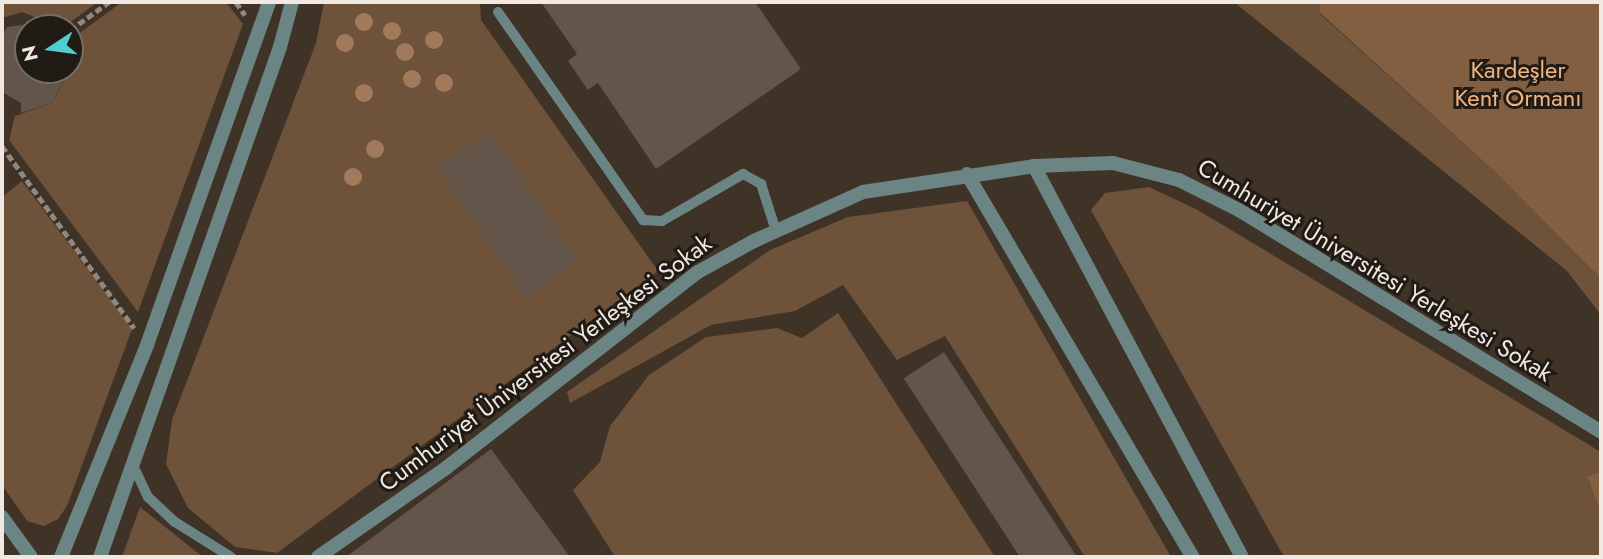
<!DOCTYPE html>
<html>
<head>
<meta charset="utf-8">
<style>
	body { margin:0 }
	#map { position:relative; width:1603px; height:559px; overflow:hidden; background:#3f3227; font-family:Jost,sans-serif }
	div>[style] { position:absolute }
	.green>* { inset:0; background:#6f523a }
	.forest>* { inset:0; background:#835f41 }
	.building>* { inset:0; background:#63554a; transform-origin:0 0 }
	.path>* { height:4.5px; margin-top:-2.25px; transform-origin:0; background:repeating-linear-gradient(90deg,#92877e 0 7px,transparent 0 10.5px) }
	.lane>* { height:10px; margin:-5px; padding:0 5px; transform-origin:5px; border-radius:5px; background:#6b8585 }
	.street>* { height:14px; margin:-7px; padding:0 7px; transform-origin:7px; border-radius:7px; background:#6b8585 }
	.trees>* { width:18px; height:18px; margin:-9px; border-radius:50%; background:#a07a5a }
	span { translate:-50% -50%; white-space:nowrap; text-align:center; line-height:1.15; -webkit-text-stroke:6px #211b16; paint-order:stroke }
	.park-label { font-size:24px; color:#efb483 }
	.street-label { font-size:24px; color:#f1e8e2 }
	.frame { position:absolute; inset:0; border:4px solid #f1e8e2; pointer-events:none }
	.north { position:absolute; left:14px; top:14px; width:70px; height:70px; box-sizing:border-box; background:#211b16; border:2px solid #746d68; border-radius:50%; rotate:257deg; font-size:19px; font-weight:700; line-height:28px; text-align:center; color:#f1e8e2 }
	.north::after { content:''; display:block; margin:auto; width:24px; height:32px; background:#52cdce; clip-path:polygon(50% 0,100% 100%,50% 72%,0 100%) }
</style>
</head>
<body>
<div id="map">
	<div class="green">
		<i style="clip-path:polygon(2px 2px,98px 2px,62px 28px,22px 12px,2px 18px)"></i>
		<i style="clip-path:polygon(122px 2px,226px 2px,243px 24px,138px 312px,9px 140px,15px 116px,52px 103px,70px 70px,70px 40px)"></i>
		<i style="clip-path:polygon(324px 2px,480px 2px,481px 20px,658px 271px,277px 553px,235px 547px,188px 508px,166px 464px,172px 420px,316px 43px)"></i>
		<i style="clip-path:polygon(1234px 2px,1321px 2px,1319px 13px,1495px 172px,1601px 279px,1601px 315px,1567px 271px)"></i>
		<i style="clip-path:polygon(22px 181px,132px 329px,67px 506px,58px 519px,44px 526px,27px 521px,2px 485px,2px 197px)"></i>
		<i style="clip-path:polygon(1149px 187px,1196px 209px,1601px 452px,1601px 472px,1587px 476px,1601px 514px,1601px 557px,1284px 557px,1091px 210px,1105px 193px)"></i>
		<i style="clip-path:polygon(967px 201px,1171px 557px,1085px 557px,945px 336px,897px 360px,843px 285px,795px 311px,711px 325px,570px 403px,567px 392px,770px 250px,848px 217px)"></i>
		<i style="clip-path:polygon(838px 313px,995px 557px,615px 557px,573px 490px,600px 462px,610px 426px,649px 375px,706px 337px,777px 328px,802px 338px)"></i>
		<i style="clip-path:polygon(140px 507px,203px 557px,122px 557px)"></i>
	</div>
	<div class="forest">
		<i style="clip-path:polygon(1321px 2px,1601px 2px,1601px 279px,1495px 172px,1319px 12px)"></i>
		<i style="clip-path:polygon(1601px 472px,1601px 514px,1587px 476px)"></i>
	</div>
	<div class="building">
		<i style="clip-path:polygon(541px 2px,755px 2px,801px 69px,656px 169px,598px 83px,588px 90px,568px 61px,577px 54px)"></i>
		<i style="clip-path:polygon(42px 22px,48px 28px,28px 28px,28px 70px,69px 70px,52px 103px,21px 113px,21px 103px,2px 92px,2px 35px,7px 27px)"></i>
		<i style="left:491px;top:131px;width:157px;height:65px;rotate:56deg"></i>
		<i style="left:944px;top:352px;width:244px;height:48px;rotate:57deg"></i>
		<i style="clip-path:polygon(491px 449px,570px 557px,346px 557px)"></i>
	</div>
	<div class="path">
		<i style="left:236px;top:2px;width:16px;rotate:55deg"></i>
		<i style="left:70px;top:30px;width:48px;rotate:-35.7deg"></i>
		<i style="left:2px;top:146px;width:225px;rotate:54deg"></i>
	</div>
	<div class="lane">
		<i style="left:498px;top:12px;width:254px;rotate:55.1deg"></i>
		<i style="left:643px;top:220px;width:19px;rotate:3deg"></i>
		<i style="left:662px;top:221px;width:94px;rotate:-30.1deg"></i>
		<i style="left:743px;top:174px;width:21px;rotate:29deg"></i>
		<i style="left:761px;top:184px;width:49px;rotate:72.3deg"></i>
		<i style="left:132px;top:463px;width:38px;rotate:65deg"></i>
		<i style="left:148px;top:497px;width:37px;rotate:43deg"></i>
		<i style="left:175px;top:522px;width:66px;rotate:32deg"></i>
	</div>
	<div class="street">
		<i style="left:1034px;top:166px;width:443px;rotate:62deg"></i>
		<i style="left:967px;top:174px;width:445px;rotate:59.5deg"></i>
		<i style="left:2px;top:517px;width:49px;rotate:54.1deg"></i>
		<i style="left:61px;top:557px;width:229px;rotate:-67.9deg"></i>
		<i style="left:147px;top:345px;width:364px;rotate:-70.4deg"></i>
		<i style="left:100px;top:557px;width:541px;rotate:-70.56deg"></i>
		<i style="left:280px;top:47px;width:47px;rotate:-75.1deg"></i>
		<i style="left:318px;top:557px;width:156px;rotate:-34.8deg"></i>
		<i style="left:446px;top:468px;width:319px;rotate:-37.9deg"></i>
		<i style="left:698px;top:272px;width:64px;rotate:-29deg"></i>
		<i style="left:754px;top:241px;width:120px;rotate:-24.2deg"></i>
		<i style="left:863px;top:192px;width:173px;rotate:-8.6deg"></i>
		<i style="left:1034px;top:166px;width:79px;rotate:-2.2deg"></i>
		<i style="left:1113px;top:163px;width:68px;rotate:14.4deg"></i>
		<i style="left:1179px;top:180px;width:67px;rotate:26.6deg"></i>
		<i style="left:1239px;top:210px;width:425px;rotate:31.5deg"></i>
	</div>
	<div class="trees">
		<i style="left:364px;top:22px"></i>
		<i style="left:392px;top:31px"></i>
		<i style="left:434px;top:40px"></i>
		<i style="left:345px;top:43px"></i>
		<i style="left:405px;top:52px"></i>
		<i style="left:412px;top:79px"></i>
		<i style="left:444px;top:83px"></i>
		<i style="left:364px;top:93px"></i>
		<i style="left:375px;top:149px"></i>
		<i style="left:353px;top:177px"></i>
	</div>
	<div class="park-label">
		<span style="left:1518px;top:84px">Kardeşler<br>Kent Ormanı</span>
	</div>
	<div class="street-label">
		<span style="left:1375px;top:270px;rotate:31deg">Cumhuriyet Üniversitesi Yerleşkesi Sokak</span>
		<span style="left:545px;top:363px;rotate:-37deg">Cumhuriyet Üniversitesi Yerleşkesi Sokak</span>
	</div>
	<div class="frame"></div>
	<div class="north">N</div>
</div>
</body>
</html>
